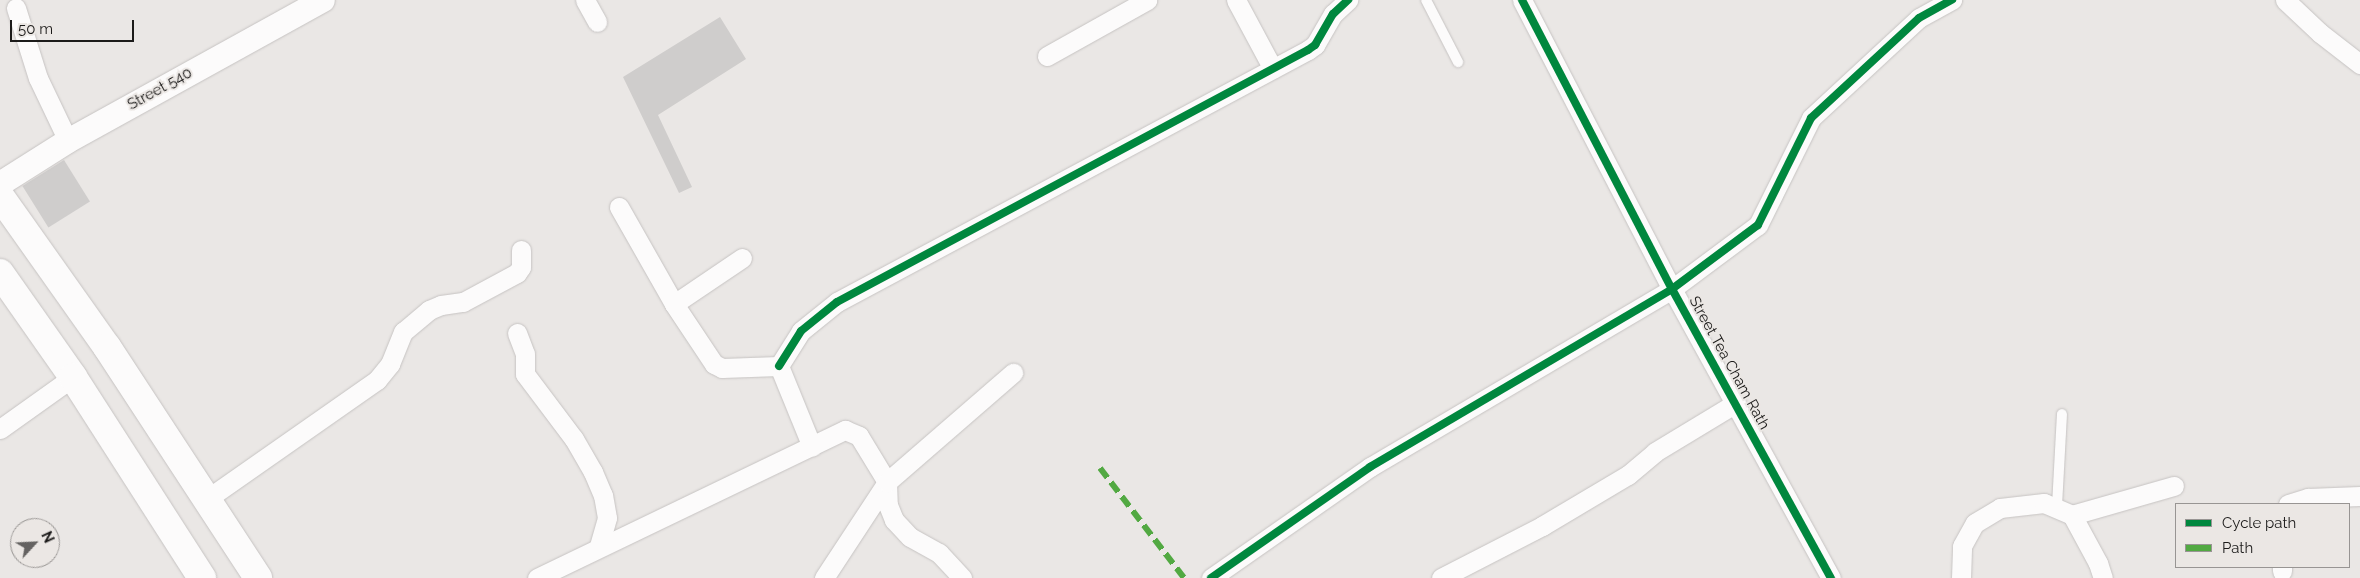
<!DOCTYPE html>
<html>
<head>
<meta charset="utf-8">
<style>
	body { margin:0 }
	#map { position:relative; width:2360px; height:578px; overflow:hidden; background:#eae7e5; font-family:Raleway,sans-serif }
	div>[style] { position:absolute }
	.building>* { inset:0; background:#cfcdcc; transform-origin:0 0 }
	.roads { filter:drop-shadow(0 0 1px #c6c3c2) drop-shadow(0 0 1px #c6c3c2) }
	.service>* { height:10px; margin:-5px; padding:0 5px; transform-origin:5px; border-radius:5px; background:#fcfbfb }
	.minor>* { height:19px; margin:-9.5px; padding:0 9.5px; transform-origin:9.5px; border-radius:9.5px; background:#fcfbfb }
	.tertiary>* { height:24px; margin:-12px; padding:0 12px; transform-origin:12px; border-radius:12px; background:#fcfbfb }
	.primary>* { height:28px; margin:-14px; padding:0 14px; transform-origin:14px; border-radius:14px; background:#fcfbfb }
	.quiet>* { height:6px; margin-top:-3px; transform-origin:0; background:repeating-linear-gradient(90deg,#52a942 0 12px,transparent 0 18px) }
	.cycleway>* { height:8px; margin:-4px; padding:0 4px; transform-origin:4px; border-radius:4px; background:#00873e }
	span { translate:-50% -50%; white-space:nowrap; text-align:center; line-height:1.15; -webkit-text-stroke:4px #ebe7e4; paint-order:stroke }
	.street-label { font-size:15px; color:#1c1b1a }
	.legend { position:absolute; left:2175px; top:503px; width:175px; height:65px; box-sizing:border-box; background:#ebe7e4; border:1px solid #989593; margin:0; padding:6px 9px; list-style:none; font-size:15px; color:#1c1b1a }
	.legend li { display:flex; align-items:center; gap:10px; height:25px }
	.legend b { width:25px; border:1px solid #989593 }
	.north { position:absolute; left:10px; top:518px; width:50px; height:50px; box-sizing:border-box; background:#ebe7e4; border:1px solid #989593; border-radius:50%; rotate:65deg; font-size:14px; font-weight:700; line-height:20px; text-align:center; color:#1c1b1a }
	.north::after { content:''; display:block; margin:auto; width:18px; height:22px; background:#646261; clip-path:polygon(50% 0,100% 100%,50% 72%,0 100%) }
	.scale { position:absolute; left:10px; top:20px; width:124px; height:22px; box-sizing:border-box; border:2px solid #1c1b1a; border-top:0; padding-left:6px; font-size:15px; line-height:18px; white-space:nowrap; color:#1c1b1a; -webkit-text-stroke:4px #ebe7e4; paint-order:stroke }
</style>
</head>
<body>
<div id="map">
	<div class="building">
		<i style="clip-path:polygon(720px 17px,746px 59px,658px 115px,692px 187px,679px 193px,623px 77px)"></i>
		<i style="left:64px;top:160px;width:49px;height:49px;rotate:58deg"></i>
	</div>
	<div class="roads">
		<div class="service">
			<i style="left:1426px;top:0;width:70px;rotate:62.7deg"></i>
			<i style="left:2057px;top:506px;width:92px;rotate:-86.9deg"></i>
		</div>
		<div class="minor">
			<i style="left:585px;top:0;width:25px;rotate:61deg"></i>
			<i style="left:1236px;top:0;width:78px;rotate:61.8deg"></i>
			<i style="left:1522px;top:0;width:326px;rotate:62.6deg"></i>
			<i style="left:1672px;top:289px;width:330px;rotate:61.2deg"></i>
			<i style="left:2285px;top:0;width:48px;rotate:43.3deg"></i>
			<i style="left:2320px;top:33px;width:51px;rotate:37.8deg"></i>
			<i style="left:16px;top:8px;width:73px;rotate:72.6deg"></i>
			<i style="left:38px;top:78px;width:70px;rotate:64.5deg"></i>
			<i style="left:1047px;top:56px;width:115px;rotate:-29.2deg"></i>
			<i style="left:619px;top:207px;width:112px;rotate:60.4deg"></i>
			<i style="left:674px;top:304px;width:72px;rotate:56.3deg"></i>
			<i style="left:714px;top:364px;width:9px;rotate:27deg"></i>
			<i style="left:722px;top:368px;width:57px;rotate:-2deg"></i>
			<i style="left:674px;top:304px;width:82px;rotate:-34.1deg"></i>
			<i style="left:517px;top:333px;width:22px;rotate:69deg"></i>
			<i style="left:525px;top:354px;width:20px;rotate:90deg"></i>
			<i style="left:525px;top:374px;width:81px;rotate:53deg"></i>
			<i style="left:574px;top:439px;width:38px;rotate:60deg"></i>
			<i style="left:593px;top:472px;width:25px;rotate:67deg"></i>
			<i style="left:603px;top:495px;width:23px;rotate:80deg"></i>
			<i style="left:607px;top:518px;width:29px;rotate:106deg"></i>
			<i style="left:779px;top:366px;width:41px;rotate:-57.8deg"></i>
			<i style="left:801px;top:331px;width:46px;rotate:-38.9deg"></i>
			<i style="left:837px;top:302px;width:534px;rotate:-28.15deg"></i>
			<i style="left:1308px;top:50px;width:9px;rotate:-36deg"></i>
			<i style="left:1315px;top:45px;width:36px;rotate:-60deg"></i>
			<i style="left:1333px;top:14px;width:21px;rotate:-43deg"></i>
			<i style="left:779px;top:366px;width:87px;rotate:67.8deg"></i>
			<i style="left:0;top:429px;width:90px;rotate:-35.5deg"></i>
			<i style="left:207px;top:499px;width:208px;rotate:-35deg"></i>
			<i style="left:377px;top:380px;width:21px;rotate:-51deg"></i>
			<i style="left:390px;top:364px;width:35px;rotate:-68deg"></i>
			<i style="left:403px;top:332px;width:34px;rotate:-40deg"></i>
			<i style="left:429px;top:310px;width:13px;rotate:-23deg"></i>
			<i style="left:441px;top:305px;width:22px;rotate:-8deg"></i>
			<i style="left:463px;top:302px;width:61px;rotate:-28.2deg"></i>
			<i style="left:517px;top:273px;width:7px;rotate:-56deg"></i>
			<i style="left:521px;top:267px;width:17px;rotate:-90deg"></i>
			<i style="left:2288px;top:504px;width:21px;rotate:-17deg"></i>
			<i style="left:2308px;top:498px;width:52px;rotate:-2.2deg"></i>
			<i style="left:2072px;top:515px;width:106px;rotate:-15.9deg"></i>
			<i style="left:2282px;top:567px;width:4px;rotate:90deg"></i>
			<i style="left:537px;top:578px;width:342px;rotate:-25.7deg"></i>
			<i style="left:845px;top:430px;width:15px;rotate:23deg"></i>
			<i style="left:859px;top:436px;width:54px;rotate:58.7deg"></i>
			<i style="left:887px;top:482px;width:23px;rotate:88deg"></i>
			<i style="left:888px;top:505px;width:16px;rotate:68deg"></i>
			<i style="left:894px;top:520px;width:23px;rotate:47deg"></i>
			<i style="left:910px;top:537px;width:33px;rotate:29deg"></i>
			<i style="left:939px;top:553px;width:34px;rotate:47deg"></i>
			<i style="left:824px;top:578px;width:115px;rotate:-56.7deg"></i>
			<i style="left:887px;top:482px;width:167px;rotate:-40.9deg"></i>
			<i style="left:1211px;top:578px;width:194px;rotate:-34.9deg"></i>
			<i style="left:1370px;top:467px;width:351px;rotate:-30.5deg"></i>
			<i style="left:1672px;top:289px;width:107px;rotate:-36.7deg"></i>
			<i style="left:1758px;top:225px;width:119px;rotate:-63.6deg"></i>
			<i style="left:1811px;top:118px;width:147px;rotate:-42.8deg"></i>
			<i style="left:1919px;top:18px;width:38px;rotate:-29deg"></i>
			<i style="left:1441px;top:578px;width:114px;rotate:-27.2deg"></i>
			<i style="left:1542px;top:526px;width:100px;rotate:-30.7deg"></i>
			<i style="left:1628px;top:475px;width:35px;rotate:-40deg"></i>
			<i style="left:1655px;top:452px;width:95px;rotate:-31.2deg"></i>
			<i style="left:1961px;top:578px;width:32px;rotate:-88deg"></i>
			<i style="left:1962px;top:546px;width:26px;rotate:-61deg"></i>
			<i style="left:1975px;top:523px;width:29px;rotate:-31deg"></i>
			<i style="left:2000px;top:508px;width:44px;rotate:-6.5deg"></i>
			<i style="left:2044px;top:503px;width:30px;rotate:23deg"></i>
			<i style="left:2072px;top:515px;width:55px;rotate:61.6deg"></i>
			<i style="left:2098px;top:563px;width:16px;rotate:72deg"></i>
		</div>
		<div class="tertiary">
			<i style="left:0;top:184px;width:80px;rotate:-32.3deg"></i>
			<i style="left:68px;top:141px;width:291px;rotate:-28.9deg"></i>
		</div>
		<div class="primary">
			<i style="left:0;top:196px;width:185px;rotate:54.7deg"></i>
			<i style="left:107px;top:347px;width:276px;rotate:56.8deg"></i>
			<i style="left:0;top:273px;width:127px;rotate:54.9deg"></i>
			<i style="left:73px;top:377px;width:239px;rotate:57.3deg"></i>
		</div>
	</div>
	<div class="quiet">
		<i style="left:1100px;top:468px;width:138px;rotate:52.6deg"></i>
	</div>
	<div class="cycleway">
		<i style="left:1522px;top:0;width:326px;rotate:62.6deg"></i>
		<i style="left:1672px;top:289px;width:330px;rotate:61.2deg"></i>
		<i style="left:779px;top:366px;width:41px;rotate:-57.8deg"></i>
		<i style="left:801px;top:331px;width:46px;rotate:-38.9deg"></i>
		<i style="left:837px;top:302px;width:534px;rotate:-28.15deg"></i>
		<i style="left:1308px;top:50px;width:9px;rotate:-36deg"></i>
		<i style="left:1315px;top:45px;width:36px;rotate:-60deg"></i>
		<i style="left:1333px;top:14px;width:21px;rotate:-43deg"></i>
		<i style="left:1211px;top:578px;width:194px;rotate:-34.9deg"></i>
		<i style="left:1370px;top:467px;width:351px;rotate:-30.5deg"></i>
		<i style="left:1672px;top:289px;width:107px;rotate:-36.7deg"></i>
		<i style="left:1758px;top:225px;width:119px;rotate:-63.6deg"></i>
		<i style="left:1811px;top:118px;width:147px;rotate:-42.8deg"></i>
		<i style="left:1919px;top:18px;width:38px;rotate:-29deg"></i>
	</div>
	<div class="street-label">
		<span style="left:160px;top:89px;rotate:-29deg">Street 540</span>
		<span style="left:1729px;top:363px;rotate:61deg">Street Tea Cham Rath</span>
	</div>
	<ul class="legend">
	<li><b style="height:6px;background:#00873e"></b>Cycle path</li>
	<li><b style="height:6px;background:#52a942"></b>Path</li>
	</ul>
	<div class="north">N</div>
	<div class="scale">50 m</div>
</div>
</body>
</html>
